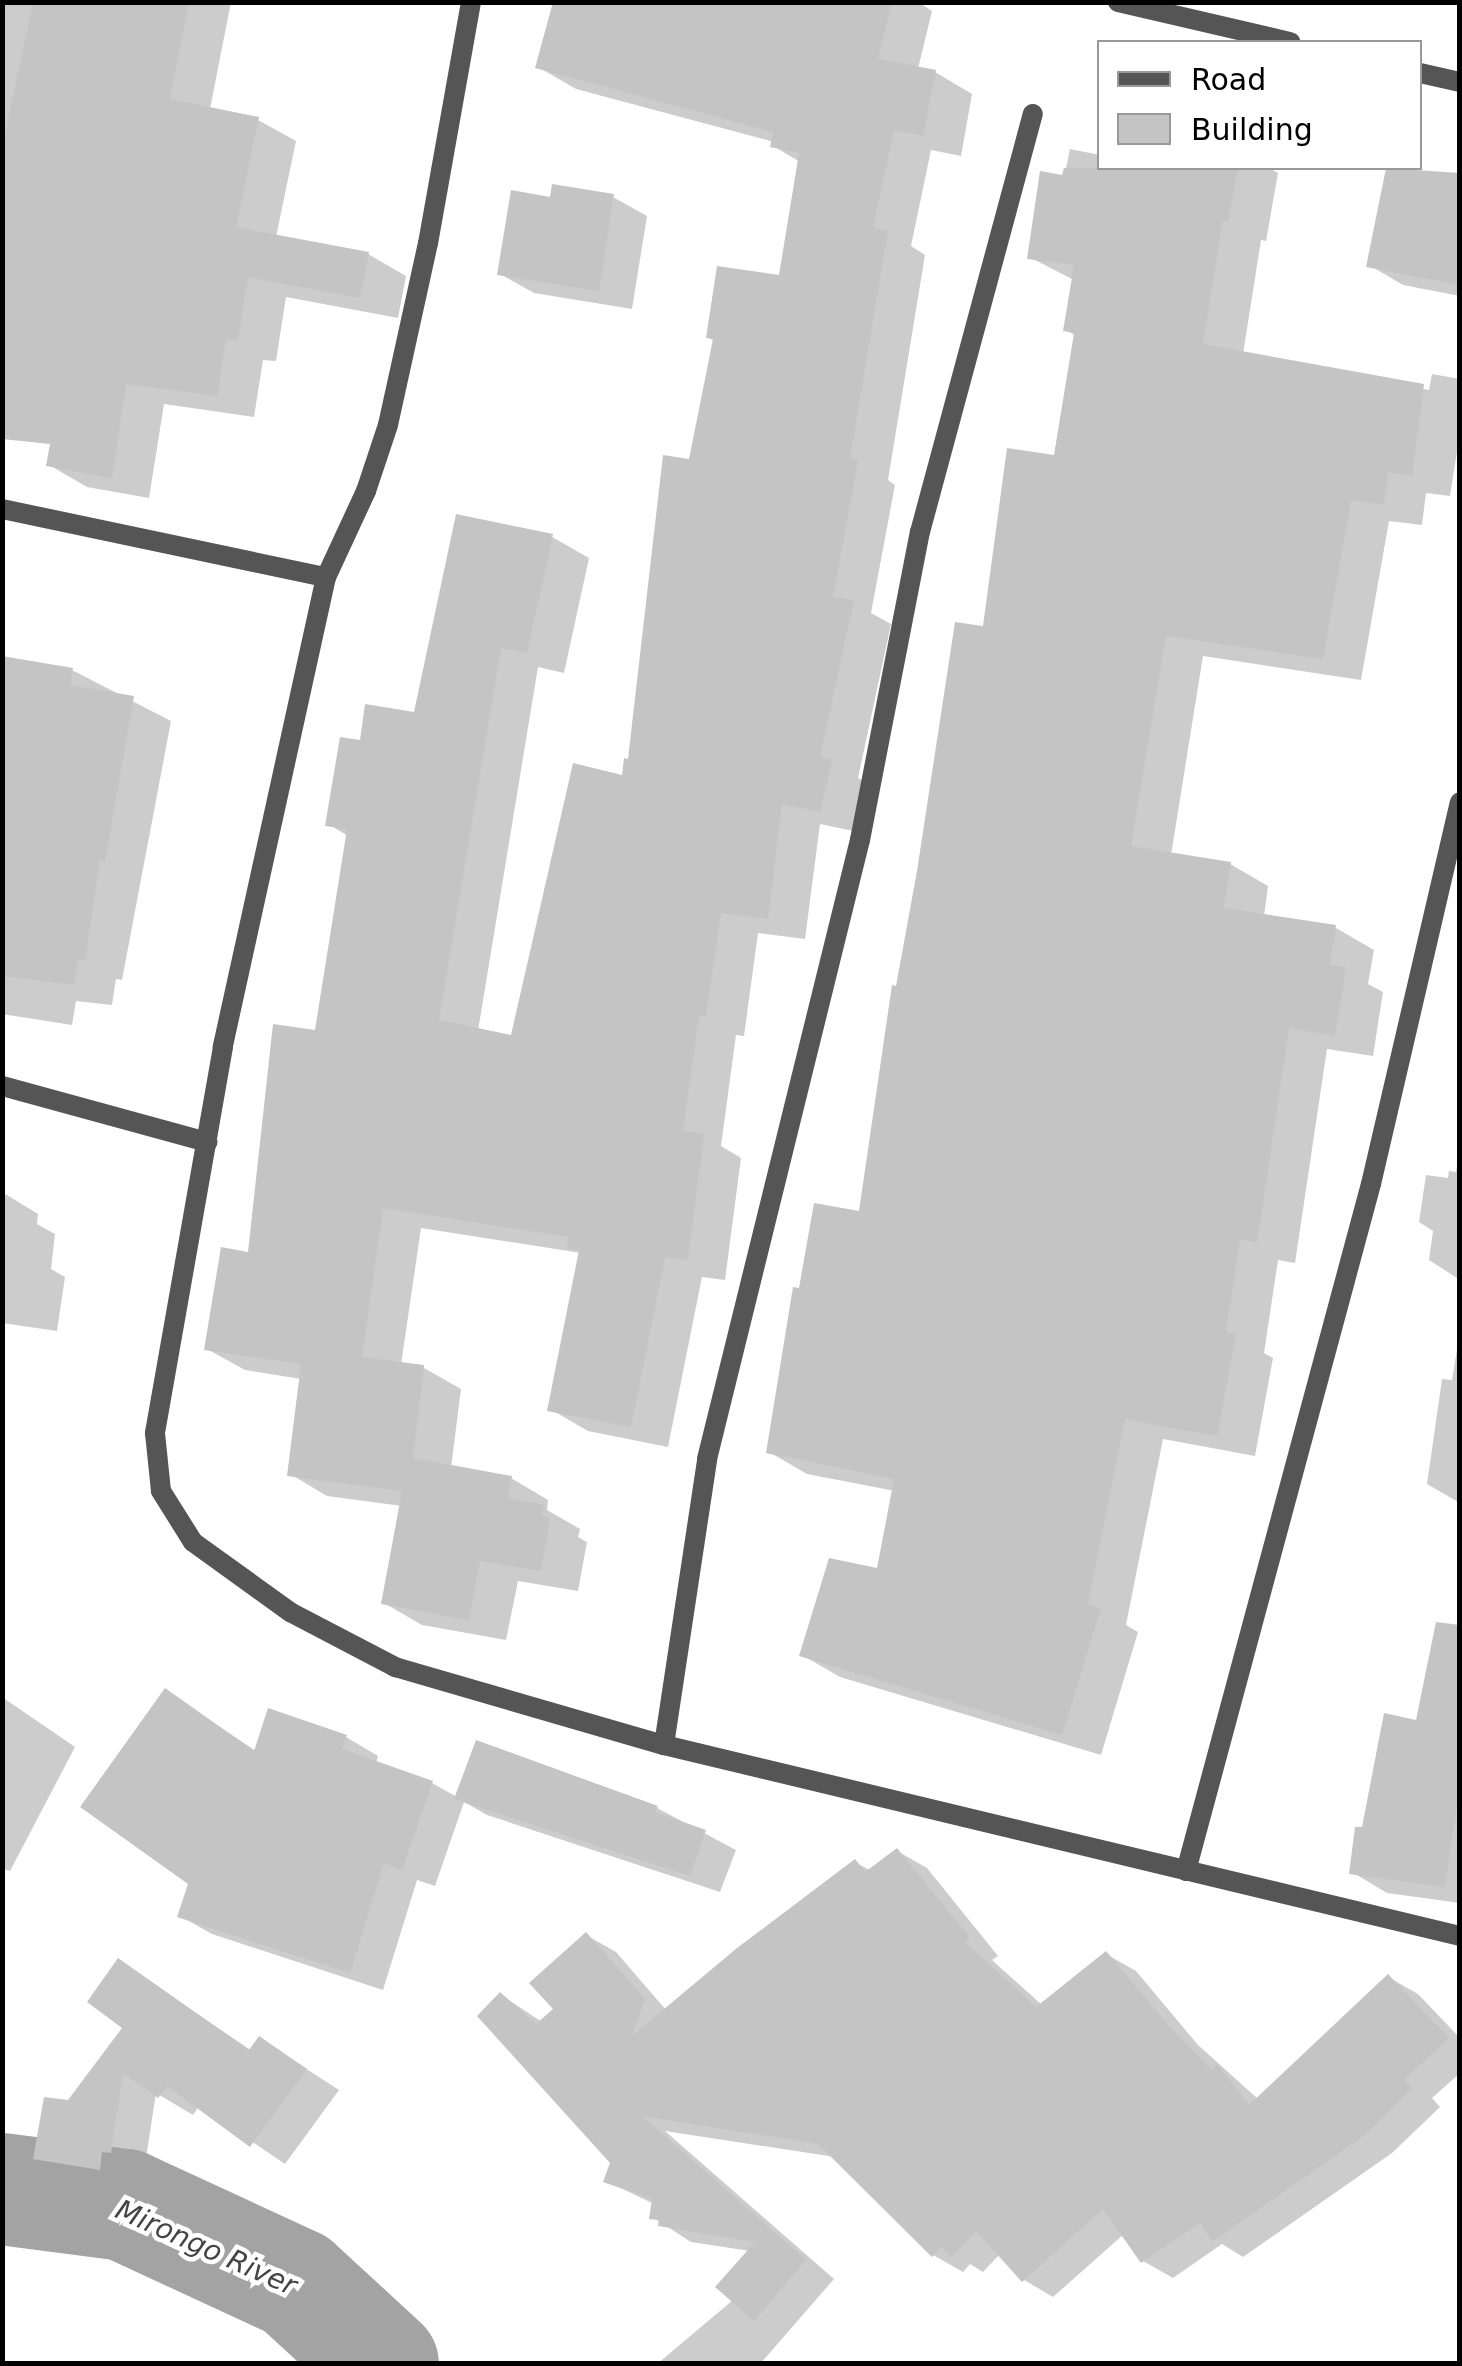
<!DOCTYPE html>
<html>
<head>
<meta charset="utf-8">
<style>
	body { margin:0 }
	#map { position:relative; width:1462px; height:2366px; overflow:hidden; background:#fff; font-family:"DejaVu Sans",sans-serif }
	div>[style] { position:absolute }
	.shadow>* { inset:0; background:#0003 }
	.river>* { height:112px; margin:-56px; padding:0 56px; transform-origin:56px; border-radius:56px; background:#a3a3a3 }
	.building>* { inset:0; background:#c4c4c4 }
	.street>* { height:20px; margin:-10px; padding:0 10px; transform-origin:10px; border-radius:10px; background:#555 }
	span { translate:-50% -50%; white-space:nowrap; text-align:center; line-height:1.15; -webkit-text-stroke:9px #fff; paint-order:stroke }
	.water-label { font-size:28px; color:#444; font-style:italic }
	.frame { position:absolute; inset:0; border:5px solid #000; pointer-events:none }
	.legend { position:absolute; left:1097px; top:40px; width:325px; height:130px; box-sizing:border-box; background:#fff; border:2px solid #999; margin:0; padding:12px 18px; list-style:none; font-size:30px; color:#000 }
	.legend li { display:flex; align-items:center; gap:20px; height:50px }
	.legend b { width:50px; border:2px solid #999 }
</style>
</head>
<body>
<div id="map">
	<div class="shadow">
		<i style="clip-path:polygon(2px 2px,231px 2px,210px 109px,258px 120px,296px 141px,276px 237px,368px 254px,406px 276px,398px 318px,286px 297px,276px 361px,263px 360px,254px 417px,164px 404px,149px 498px,87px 487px,49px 465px,73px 331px,2px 312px)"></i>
		<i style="clip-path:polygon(555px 2px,918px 2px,932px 11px,918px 69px,935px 72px,972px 94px,961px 156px,931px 150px,911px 246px,925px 255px,888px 480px,895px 485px,871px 613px,891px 624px,858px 778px,868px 784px,858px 832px,820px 824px,805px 939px,758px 933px,744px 1036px,736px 1035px,721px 1146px,741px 1158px,725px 1280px,702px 1277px,668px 1447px,588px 1431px,550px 1409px,581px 1253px,421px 1228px,401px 1365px,424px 1368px,461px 1389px,451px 1468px,511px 1478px,548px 1500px,547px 1510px,580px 1529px,578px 1537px,587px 1542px,578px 1591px,518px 1581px,506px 1640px,422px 1625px,384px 1603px,402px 1506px,327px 1496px,290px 1474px,301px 1379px,245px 1370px,207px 1349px,250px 1254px,317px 1032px,348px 836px,328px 824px,362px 743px,416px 715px,552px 537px,589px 558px,564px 673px,538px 667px,478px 1031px,513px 1038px,631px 762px,715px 341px,708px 337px,781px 277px,800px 162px,773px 146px,774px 142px,576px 89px,538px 67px)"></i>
		<i style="clip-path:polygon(1070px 149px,1100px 155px,1100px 168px,1269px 168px,1278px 173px,1266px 241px,1261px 240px,1243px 354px,1429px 390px,1432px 374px,1460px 379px,1460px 432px,1450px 496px,1426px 493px,1422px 525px,1389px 521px,1361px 680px,1203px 656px,1171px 855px,1230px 864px,1268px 886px,1264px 916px,1336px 928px,1374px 950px,1368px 984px,1383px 992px,1373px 1056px,1327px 1049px,1295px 1263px,1278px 1260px,1264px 1353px,1273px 1358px,1255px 1456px,1163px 1439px,1126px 1625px,1138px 1632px,1101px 1755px,840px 1677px,802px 1655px,879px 1571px,895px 1491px,807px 1474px,769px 1452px,861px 1214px,898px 989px,985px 628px,1056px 458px,1076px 336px,1066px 330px,1074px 280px,1029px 257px,1064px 178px)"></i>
		<i style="clip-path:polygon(1388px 168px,1460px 176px,1460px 296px,1403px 285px,1369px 265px)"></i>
		<i style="clip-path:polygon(613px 197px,647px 216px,632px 309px,534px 293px,500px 274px,552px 200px)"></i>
		<i style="clip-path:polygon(2px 658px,72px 670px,171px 721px,122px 980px,116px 979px,112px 1005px,76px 1001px,72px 1025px,2px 1014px)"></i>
		<i style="clip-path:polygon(1460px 1149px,1460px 1280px,1429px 1260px,1433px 1231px,1419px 1222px,1426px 1175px,1448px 1178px,1449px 1171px,1456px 1172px)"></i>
		<i style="clip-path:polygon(2px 1192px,38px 1214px,37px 1224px,55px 1234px,51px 1269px,65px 1277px,57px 1331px,2px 1323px)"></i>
		<i style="clip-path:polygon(1460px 1331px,1460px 1503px,1427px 1484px,1442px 1379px,1452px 1380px)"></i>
		<i style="clip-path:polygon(166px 1691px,256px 1751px,346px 1737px,378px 1756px,376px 1763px,432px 1783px,457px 1797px,657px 1808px,736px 1850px,720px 1892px,487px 1815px,464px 1802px,435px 1886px,417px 1880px,383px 1990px,212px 1934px,180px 1916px,191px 1883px)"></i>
		<i style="clip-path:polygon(2px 1697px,75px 1747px,10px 1871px,2px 1869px)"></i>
		<i style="clip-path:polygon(1460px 1704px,1460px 1903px,1387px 1893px,1352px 1872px,1364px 1830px,1418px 1723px)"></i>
		<i style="clip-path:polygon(897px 1851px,927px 1868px,998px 1956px,992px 1960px,1042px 2005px,1106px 1954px,1136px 1971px,1198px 2045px,1258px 2099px,1388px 1977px,1418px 1994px,1460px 2038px,1460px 2073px,1432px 2098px,1440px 2107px,1392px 2153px,1243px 2257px,1222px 2244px,1173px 2278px,1143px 2261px,1124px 2234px,1053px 2297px,1024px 2280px,1000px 2254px,983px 2272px,970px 2264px,963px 2272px,933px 2255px,835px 2157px,665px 2131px,834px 2279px,760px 2364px,657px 2364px,733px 2300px,750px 2251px,691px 2242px,652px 2217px,654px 2204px,606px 2181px,613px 2162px,501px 1995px,542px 2022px,557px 2010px,586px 1935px,616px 1952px,666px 2010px,855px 1862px,871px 1871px)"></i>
		<i style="clip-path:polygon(119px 1961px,252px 2051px,260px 2039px,339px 2090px,285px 2164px,199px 2106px,193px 2115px,156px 2093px,144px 2171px,136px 2169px,133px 2188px,70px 2177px,36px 2157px,126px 2027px)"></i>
	</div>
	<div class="river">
		<i style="left:2px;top:2189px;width:124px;rotate:7.4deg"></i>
		<i style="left:125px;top:2205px;width:188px;rotate:24.8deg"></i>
		<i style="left:296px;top:2284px;width:118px;rotate:42.6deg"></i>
	</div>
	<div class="building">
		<i style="clip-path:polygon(33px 2px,189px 2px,170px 99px,259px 117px,236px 227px,369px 252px,360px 298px,248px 277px,238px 341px,226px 339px,217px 396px,126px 384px,112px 478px,46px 466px,50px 444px,2px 439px,2px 148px)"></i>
		<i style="clip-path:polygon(553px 2px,892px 2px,878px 59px,936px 70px,923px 136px,894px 130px,873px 228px,888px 231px,850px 459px,858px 460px,833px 597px,854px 600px,820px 757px,832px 760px,820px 812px,782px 804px,768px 919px,721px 913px,706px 1016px,699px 1015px,683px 1131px,704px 1134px,688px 1260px,665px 1257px,631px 1427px,547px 1411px,579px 1250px,567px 1249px,568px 1237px,383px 1208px,362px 1357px,424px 1365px,413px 1458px,512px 1476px,508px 1498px,544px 1505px,541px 1516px,550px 1518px,541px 1571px,480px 1561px,469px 1620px,381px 1604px,402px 1491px,287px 1476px,301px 1364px,204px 1350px,221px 1247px,248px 1252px,273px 1024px,315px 1030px,347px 829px,325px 826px,340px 737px,360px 740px,365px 704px,414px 712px,456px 514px,553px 534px,527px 653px,501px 648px,439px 1020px,511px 1035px,573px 763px,622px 775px,624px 758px,628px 759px,663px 455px,689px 459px,713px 339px,706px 338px,717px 266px,779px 275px,799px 153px,770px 147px,773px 132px,535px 68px)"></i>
		<i style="clip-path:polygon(1064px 168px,1238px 168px,1228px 221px,1223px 220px,1203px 344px,1424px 384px,1412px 476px,1388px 472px,1384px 505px,1351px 500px,1323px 659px,1166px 636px,1131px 846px,1231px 862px,1224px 908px,1336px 925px,1330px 965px,1346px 967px,1335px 1036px,1289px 1028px,1257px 1242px,1240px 1240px,1226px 1332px,1236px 1334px,1217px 1436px,1125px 1419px,1088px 1604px,1101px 1608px,1062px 1735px,799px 1656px,829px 1558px,877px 1568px,894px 1479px,766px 1453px,793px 1287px,799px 1288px,814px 1203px,859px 1211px,892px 985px,896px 986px,917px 871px,955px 622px,983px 626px,1007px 448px,1054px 455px,1074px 333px,1063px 331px,1074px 265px,1027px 259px,1040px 171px,1062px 175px)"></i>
		<i style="clip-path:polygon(1386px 168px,1460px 173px,1460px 285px,1366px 267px)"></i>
		<i style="clip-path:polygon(552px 184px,614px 194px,599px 291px,497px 275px,511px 190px,550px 197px)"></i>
		<i style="clip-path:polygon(2px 656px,73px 668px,70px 685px,134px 696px,105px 861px,100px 860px,85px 960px,78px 959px,74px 985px,2px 976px)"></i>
		<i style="clip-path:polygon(1436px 1622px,1460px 1625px,1460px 1784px,1445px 1887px,1349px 1874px,1355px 1827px,1362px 1827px,1384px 1713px,1416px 1720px)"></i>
		<i style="clip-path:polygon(165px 1688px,254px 1751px,268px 1708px,347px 1735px,342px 1749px,433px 1781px,402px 1870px,384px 1863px,350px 1973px,177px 1917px,188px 1884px,80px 1807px)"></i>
		<i style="clip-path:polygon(476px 1740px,658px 1806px,655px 1812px,706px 1830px,690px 1876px,454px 1799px)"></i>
		<i style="clip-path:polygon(897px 1848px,970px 1938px,965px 1942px,1036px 2007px,1106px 1951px,1168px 2025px,1211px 2069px,1217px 2064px,1249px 2105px,1388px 1974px,1449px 2038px,1404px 2080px,1412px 2089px,1362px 2137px,1212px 2242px,1200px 2223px,1141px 2263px,1103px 2209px,1022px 2282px,976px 2231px,952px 2257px,941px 2247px,932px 2257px,818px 2144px,642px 2116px,806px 2260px,754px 2321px,715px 2287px,755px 2242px,658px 2226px,659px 2220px,649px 2219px,652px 2199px,603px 2182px,610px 2163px,477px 2016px,500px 1992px,536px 2024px,553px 2009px,529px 1983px,586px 1932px,645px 1999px,632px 2036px,737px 1948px,855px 1859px,865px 1872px)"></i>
		<i style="clip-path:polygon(118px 1958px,249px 2050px,259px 2036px,307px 2069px,250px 2147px,167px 2086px,158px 2098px,123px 2073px,111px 2153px,102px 2152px,100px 2170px,33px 2159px,44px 2097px,68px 2100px,122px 2028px,87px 2002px)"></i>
	</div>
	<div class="street">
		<i style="left:471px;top:2px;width:245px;rotate:100.1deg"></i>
		<i style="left:428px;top:243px;width:186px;rotate:102.4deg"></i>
		<i style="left:388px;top:425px;width:70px;rotate:108.4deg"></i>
		<i style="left:366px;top:491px;width:95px;rotate:114.9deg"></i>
		<i style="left:326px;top:577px;width:481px;rotate:102.4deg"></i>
		<i style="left:223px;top:1047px;width:392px;rotate:100deg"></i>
		<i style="left:155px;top:1433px;width:58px;rotate:84.1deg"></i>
		<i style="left:161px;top:1491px;width:60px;rotate:57.9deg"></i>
		<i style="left:193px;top:1542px;width:120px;rotate:35.8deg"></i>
		<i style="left:290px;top:1612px;width:119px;rotate:27.6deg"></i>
		<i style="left:395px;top:1667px;width:280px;rotate:16.2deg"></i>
		<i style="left:664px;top:1745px;width:819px;rotate:13.49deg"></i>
		<i style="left:1118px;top:2px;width:177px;rotate:13.1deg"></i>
		<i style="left:1420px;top:73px;width:41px;rotate:12.7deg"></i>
		<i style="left:2px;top:509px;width:331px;rotate:11.9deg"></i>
		<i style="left:2px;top:1086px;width:213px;rotate:15.3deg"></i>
		<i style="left:664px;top:1745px;width:289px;rotate:-81.4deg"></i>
		<i style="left:707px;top:1459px;width:638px;rotate:-76.12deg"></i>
		<i style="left:860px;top:840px;width:314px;rotate:-79deg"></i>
		<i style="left:920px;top:532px;width:433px;rotate:-74.9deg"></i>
		<i style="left:1186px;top:1871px;width:711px;rotate:-74.93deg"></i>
		<i style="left:1371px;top:1184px;width:392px;rotate:-76.9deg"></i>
	</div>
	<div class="water-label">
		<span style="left:206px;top:2248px;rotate:24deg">Mirongo River</span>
	</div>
	<div class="frame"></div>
	<ul class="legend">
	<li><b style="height:12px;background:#555"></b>Road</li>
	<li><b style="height:28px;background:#c4c4c4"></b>Building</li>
	</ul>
</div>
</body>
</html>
